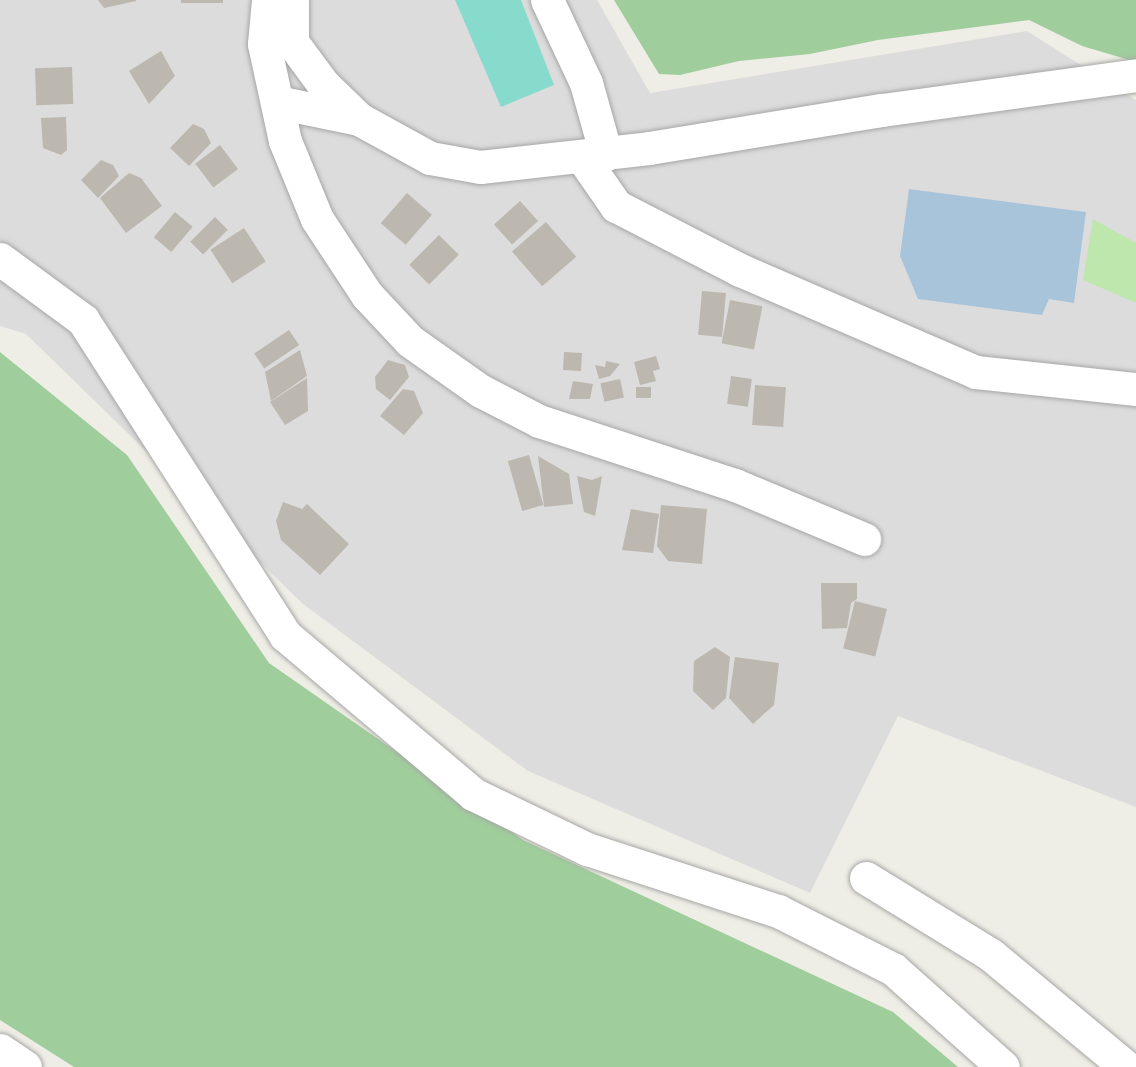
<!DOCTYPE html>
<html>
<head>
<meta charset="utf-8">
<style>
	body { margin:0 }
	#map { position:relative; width:1136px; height:1067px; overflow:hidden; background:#efeee6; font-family:"Space Grotesk",sans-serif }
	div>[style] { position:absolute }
	.residential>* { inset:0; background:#dddcdc }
	.grass>* { inset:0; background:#bee7ae }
	.forest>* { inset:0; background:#a0cd9c }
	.pitch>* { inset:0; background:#87dbcd }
	.water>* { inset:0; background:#a8c4db }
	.building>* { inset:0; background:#bcb7af; transform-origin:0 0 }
	.roads { filter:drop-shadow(0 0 2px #a6a6a6) drop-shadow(0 0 2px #a6a6a6) }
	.minor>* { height:33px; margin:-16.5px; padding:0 16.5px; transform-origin:16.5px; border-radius:16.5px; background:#fff }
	span { translate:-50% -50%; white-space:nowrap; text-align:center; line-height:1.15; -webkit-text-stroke:4.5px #fff; paint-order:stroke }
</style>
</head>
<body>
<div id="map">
	<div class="residential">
		<i style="clip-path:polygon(0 0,597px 0,650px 93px,1027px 31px,1136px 100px,1136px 807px,898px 716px,810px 893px,528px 771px,303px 604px,26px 334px,0 326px)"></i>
	</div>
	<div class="grass">
		<i style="clip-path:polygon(1093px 219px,1136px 243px,1136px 303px,1083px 280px)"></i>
	</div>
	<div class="forest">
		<i style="clip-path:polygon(614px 0,1136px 0,1136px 62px,1082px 46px,1029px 20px,878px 40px,810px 54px,739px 61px,680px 75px,659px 74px)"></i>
		<i style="clip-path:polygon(0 352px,127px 455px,269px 663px,523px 840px,893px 1012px,958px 1067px,74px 1067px,0 1020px)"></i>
	</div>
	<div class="pitch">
		<i style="clip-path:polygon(455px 0,521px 0,554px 85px,501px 107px)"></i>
	</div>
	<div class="water">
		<i style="clip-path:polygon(909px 189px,1086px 212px,1074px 303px,1049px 299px,1042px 315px,918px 299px,900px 256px)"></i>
	</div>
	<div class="building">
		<i style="clip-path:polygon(98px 0,136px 0,136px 1px,104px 8px)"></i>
		<i style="left:181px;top:0;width:42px;height:3px"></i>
		<i style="clip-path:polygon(161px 51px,175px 76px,149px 104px,129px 71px)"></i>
		<i style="left:72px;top:67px;width:37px;height:37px;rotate:88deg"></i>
		<i style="clip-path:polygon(66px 117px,67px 150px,61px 155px,43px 148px,41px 118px)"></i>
		<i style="clip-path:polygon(193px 124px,204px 129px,211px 143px,189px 166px,170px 148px)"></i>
		<i style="left:220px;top:145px;width:30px;height:31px;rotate:53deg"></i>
		<i style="clip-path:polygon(101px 160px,113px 165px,119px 176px,98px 198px,81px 180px)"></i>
		<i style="clip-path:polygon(129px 173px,141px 178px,162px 206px,126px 233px,100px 198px)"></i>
		<i style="left:407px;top:193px;width:33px;height:40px;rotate:41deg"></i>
		<i style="left:520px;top:201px;width:27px;height:35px;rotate:48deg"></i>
		<i style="left:175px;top:212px;width:23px;height:33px;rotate:40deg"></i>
		<i style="left:215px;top:217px;width:18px;height:35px;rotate:45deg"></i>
		<i style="left:546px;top:222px;width:46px;height:45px;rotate:49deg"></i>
		<i style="left:244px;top:228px;width:40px;height:40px;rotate:57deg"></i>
		<i style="left:439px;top:235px;width:28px;height:42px;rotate:45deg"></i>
		<i style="left:702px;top:291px;width:24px;height:44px;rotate:5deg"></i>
		<i style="left:730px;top:300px;width:33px;height:44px;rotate:11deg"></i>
		<i style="left:289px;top:330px;width:18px;height:42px;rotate:56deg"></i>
		<i style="clip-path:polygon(300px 350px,307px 376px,271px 401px,265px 372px)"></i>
		<i style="left:564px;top:352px;width:18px;height:18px;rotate:3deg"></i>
		<i style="clip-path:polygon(656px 356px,660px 369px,653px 371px,656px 381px,640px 385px,634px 362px)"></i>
		<i style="clip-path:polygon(388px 360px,405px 365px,409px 377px,390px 400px,376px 389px,375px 377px)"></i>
		<i style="clip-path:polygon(606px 361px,620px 364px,610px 376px,599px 379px,595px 365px,605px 367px)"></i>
		<i style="left:731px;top:376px;width:21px;height:28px;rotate:8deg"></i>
		<i style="clip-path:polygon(307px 378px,308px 411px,285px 425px,270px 402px)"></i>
		<i style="left:620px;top:379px;width:19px;height:20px;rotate:78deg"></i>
		<i style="clip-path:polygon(573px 381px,593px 384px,590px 399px,569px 399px)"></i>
		<i style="left:755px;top:385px;width:31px;height:40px;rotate:4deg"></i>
		<i style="left:651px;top:387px;width:11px;height:15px;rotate:90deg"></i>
		<i style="clip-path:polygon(403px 389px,414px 391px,423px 413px,404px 435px,380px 416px)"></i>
		<i style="left:529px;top:455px;width:52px;height:22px;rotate:74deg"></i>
		<i style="clip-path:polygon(538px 456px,569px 474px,573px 504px,544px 507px)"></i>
		<i style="clip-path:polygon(577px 476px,592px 480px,602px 476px,595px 516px,584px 512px)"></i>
		<i style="clip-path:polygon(283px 502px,302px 509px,307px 504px,349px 544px,320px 575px,281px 540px,276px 521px)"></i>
		<i style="clip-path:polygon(661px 505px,707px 509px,702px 564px,668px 561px,657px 546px)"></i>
		<i style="clip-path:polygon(631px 509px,659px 514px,653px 553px,622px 550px)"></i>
		<i style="clip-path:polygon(821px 583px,857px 583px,857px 599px,851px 603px,847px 628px,822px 629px)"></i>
		<i style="left:855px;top:601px;width:33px;height:49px;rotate:14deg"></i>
		<i style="clip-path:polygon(715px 647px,730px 657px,726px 698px,713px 710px,693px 691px,694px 661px)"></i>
		<i style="clip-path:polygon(735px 657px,779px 663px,774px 705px,753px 724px,729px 698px)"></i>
	</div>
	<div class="roads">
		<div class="minor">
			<i style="left:268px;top:0;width:44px;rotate:95.2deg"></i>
			<i style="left:264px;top:44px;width:99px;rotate:77.8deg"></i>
			<i style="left:285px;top:141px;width:84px;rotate:67.7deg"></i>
			<i style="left:317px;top:219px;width:91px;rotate:56.7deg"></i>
			<i style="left:367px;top:295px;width:63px;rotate:46.9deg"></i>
			<i style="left:410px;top:341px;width:87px;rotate:35.2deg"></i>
			<i style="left:481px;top:391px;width:65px;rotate:27.3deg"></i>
			<i style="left:539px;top:421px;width:206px;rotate:18.1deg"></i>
			<i style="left:735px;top:485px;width:140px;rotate:22.7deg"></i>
			<i style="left:292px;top:0;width:42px;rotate:90deg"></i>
			<i style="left:292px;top:42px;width:52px;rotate:53.6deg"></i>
			<i style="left:323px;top:84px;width:50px;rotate:44.2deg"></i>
			<i style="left:359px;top:119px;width:81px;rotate:28.8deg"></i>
			<i style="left:430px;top:158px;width:51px;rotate:10.2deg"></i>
			<i style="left:480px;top:167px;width:170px;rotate:-6.4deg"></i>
			<i style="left:649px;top:148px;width:236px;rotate:-9.3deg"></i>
			<i style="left:882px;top:110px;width:256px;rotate:-7.8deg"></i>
			<i style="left:547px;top:0;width:92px;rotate:64.8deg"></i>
			<i style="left:586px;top:83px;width:74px;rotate:74.3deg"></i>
			<i style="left:277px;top:102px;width:84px;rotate:11.7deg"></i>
			<i style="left:582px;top:157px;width:60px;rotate:55.2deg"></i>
			<i style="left:616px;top:206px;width:140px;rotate:27.3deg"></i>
			<i style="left:740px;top:270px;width:257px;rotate:23.4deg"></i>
			<i style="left:976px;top:372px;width:161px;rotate:6.1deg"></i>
			<i style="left:0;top:259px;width:103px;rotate:36.3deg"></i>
			<i style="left:83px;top:320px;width:374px;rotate:57.3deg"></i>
			<i style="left:285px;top:635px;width:246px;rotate:40.2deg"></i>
			<i style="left:473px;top:794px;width:127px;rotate:25.8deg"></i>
			<i style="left:587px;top:849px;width:201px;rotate:18deg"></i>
			<i style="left:778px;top:911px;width:129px;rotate:26.8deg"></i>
			<i style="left:893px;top:969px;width:147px;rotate:41.7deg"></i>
			<i style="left:866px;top:878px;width:147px;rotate:31.6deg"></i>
			<i style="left:991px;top:955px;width:175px;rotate:39.7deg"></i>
			<i style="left:0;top:1050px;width:30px;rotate:34deg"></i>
		</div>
	</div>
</div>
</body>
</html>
